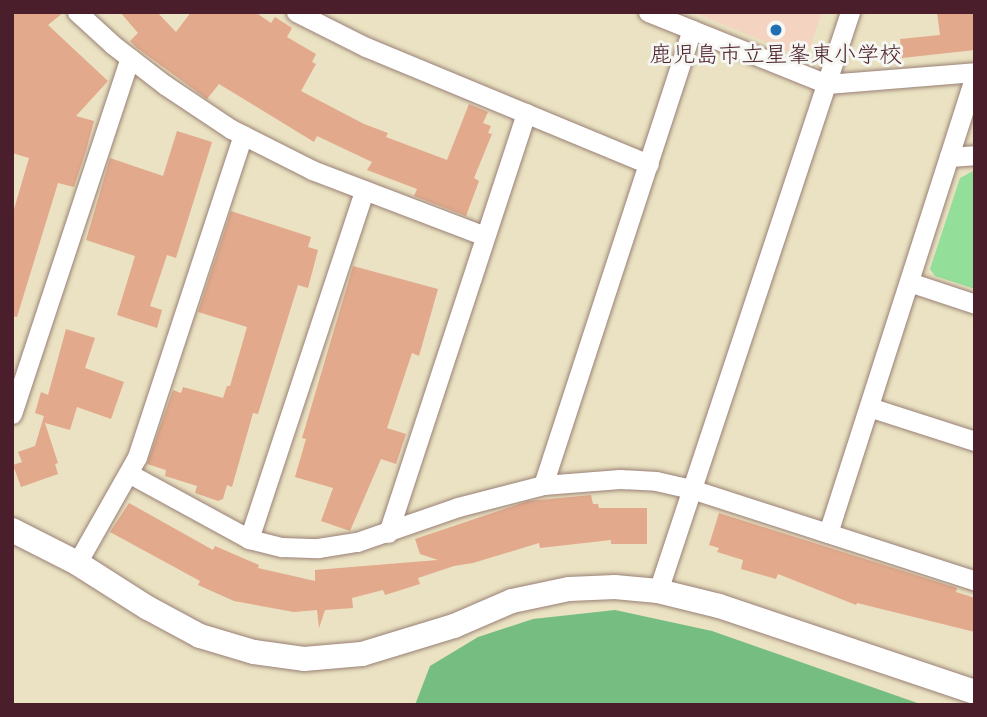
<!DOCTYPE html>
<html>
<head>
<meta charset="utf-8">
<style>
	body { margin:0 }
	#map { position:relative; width:987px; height:717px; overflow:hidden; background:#eae2c2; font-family:Pangolin,"Klee One",sans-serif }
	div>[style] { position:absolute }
	.built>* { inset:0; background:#f4d3c0 }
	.green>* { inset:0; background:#93de99 }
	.forest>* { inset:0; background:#76bd81 }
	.building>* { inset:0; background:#e2a98c }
	.roads { filter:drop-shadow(0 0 2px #9a8076) drop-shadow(0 0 2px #9a8076) }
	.minor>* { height:19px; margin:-9.5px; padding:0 9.5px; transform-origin:9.5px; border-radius:9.5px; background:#fff }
	.tertiary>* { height:24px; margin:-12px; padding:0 12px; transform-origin:12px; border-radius:12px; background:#fff }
	.dots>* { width:19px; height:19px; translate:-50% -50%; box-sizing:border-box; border:4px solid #f6f6f2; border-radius:50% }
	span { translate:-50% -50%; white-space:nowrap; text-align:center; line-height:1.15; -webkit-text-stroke:6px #f6f6f2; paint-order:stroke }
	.poi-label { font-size:23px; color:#4a1f2b }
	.frame { position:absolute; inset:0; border:14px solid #4a1f2b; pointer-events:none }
</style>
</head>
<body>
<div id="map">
	<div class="built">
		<i style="clip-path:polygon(693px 12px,822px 12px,810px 47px,797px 55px)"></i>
	</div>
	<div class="green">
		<i style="clip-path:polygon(975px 170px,975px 289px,935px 276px,930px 269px,960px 178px)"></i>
	</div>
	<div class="forest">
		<i style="clip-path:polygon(615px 610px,712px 631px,923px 705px,415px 705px,430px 666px,478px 637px,533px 619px)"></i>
	</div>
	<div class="building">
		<i style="clip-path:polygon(12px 12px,64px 12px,48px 25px,108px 81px,76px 116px,94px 121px,86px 151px,74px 187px,58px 183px,17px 317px,12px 316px,12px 216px,29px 158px,12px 153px)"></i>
		<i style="clip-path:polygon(120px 12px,157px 12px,176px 32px,191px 12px,255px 12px,271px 23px,275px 17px,292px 28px,287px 37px,316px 54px,312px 62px,316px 64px,301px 91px,364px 124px,388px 133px,386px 137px,447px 160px,469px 104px,488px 112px,483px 123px,491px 126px,488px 133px,492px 134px,474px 178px,479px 181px,466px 216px,414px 196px,417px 189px,367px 170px,372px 162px,317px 136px,314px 142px,219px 84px,207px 99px,137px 48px,130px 41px,138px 33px)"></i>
		<i style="clip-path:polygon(937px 12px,975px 12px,975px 50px,902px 58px,900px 39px,940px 35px)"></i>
		<i style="clip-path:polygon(177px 131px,212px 142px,176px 258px,167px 255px,150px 306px,162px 310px,157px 328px,117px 315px,135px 256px,86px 240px,110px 158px,163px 176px)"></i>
		<i style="clip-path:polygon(231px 211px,311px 237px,308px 247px,318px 250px,308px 288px,298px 285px,258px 414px,253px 413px,232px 487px,227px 485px,223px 499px,218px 501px,195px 493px,197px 486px,165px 476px,166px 470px,147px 464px,173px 390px,181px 393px,183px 387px,223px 398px,227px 386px,230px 386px,247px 327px,198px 312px)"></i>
		<i style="clip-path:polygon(353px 266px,438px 289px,419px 356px,412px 353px,387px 428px,406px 434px,396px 464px,381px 459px,350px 531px,321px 521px,333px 488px,295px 477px,306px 439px,302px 438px)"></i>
		<i style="clip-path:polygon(66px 329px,95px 338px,85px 368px,124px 382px,111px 419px,77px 407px,70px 430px,45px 423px,58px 463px,55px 464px,58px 474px,21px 487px,13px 465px,22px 462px,18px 452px,35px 446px,44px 416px,35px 413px,41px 392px,48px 395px)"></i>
		<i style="clip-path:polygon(591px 495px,593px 504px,598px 504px,599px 508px,647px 508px,647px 544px,611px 544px,611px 540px,540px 548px,539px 543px,473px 563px,454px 566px,418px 578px,420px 584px,385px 595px,383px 590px,352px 598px,353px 608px,325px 610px,319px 628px,317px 610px,294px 612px,234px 601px,198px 585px,200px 581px,110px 532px,129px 503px,213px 550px,215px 546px,259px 565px,258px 568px,315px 581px,315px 570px,438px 560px,420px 554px,415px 539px,528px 501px)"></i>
		<i style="clip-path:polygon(719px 513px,957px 588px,956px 592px,975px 598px,975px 632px,857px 603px,856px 605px,778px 574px,776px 579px,741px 569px,743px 560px,717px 552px,719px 548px,709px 545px)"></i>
	</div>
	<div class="roads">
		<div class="minor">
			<i style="left:77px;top:12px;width:49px;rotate:42.5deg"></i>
			<i style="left:113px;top:45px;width:66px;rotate:37.6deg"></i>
			<i style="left:165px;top:85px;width:79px;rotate:33.7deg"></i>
			<i style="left:231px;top:129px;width:91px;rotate:26.8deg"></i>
			<i style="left:312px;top:170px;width:185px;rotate:20.9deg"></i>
			<i style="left:296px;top:12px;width:78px;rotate:26.6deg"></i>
			<i style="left:366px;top:47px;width:306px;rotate:22.5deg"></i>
			<i style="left:648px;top:12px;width:193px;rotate:21.9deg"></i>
			<i style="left:827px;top:84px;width:148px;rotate:-4.6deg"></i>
			<i style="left:949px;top:157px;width:26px;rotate:-4deg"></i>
			<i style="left:909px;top:282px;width:70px;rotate:18.4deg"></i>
			<i style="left:869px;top:407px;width:111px;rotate:17.8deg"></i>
			<i style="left:12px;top:414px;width:375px;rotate:-71.7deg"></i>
			<i style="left:130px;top:474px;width:136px;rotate:28.6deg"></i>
			<i style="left:249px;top:539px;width:34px;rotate:14deg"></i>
			<i style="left:282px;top:547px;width:36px;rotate:2deg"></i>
			<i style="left:318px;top:548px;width:39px;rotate:-9deg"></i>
			<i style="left:357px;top:542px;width:107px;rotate:-19.1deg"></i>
			<i style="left:458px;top:507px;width:88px;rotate:-14.5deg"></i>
			<i style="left:543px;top:485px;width:77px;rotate:-4.5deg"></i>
			<i style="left:620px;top:479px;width:36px;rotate:3deg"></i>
			<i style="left:656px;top:481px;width:36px;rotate:13deg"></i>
			<i style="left:691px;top:489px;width:299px;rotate:17.9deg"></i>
			<i style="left:543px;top:485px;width:479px;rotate:-71.9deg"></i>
			<i style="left:388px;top:533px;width:442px;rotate:-71.8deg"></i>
			<i style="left:828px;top:533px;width:480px;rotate:-72.2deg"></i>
			<i style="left:249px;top:539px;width:367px;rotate:-71.7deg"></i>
			<i style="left:77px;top:563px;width:122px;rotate:-60.5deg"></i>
			<i style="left:137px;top:457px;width:339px;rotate:-71.8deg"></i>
			<i style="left:658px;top:591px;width:610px;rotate:-71.65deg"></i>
		</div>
		<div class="tertiary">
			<i style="left:12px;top:530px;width:73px;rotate:26.9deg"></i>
			<i style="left:77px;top:563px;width:84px;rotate:32.4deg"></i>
			<i style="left:148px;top:608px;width:59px;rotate:28.3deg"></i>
			<i style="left:200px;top:636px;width:56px;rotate:16.5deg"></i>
			<i style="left:254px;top:652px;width:50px;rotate:8deg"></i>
			<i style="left:304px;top:659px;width:58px;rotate:-4.9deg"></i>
			<i style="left:362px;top:654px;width:96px;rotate:-16.9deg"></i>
			<i style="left:454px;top:626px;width:63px;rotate:-23.3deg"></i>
			<i style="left:512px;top:601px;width:58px;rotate:-11.9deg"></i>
			<i style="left:569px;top:589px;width:46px;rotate:-2.5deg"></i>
			<i style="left:615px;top:587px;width:43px;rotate:5.3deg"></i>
			<i style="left:658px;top:591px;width:63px;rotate:13.8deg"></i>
			<i style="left:719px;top:606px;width:270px;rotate:18.6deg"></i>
		</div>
	</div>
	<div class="dots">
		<i style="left:776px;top:30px;background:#1f6fb2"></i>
	</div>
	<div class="poi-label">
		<span style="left:776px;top:55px">鹿児島市立星峯東小学校</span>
	</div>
	<div class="frame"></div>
</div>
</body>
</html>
